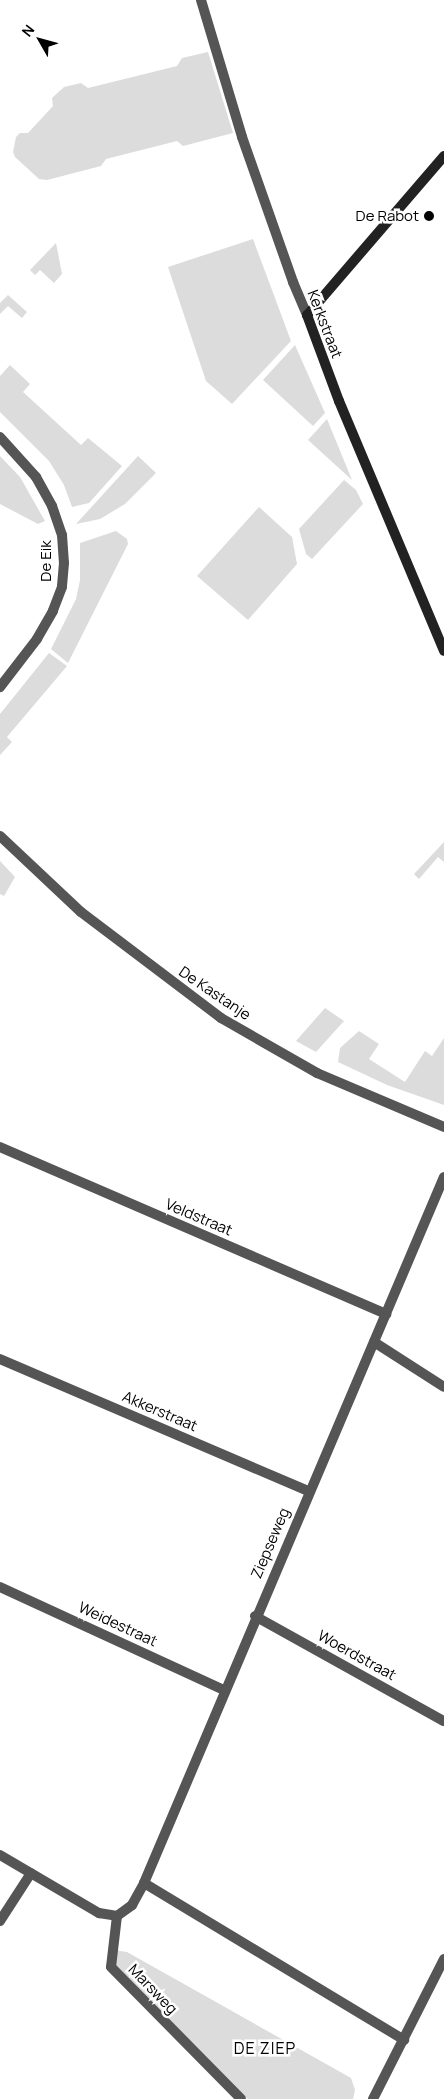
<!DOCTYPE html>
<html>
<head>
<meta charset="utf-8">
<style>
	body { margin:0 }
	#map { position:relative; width:444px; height:2099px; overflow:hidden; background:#fff; font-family:Manrope,sans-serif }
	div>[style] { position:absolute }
	.green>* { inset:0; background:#dcdcdc }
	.street>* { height:10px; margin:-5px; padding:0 5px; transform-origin:5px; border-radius:5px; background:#555 }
	.secondary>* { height:10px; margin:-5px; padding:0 5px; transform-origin:5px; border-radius:5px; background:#222 }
	.dots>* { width:14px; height:14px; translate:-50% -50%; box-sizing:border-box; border:2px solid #fff; border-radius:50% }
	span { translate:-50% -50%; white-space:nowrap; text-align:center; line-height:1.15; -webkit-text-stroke:5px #fff; paint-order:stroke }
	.poi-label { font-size:15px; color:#000 }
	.right { translate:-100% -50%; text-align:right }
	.street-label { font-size:15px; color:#000 }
	.neighbourhood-label { font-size:16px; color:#000; letter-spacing:1px }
	.north { position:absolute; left:15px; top:15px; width:50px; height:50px; -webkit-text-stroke:4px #fff; paint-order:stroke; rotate:308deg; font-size:14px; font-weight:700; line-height:20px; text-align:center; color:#000 }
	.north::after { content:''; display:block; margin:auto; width:18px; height:22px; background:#000; clip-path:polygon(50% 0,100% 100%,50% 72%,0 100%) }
</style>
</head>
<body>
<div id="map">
	<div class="green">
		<i style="clip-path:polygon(208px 52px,233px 133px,183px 146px,177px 141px,106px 159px,101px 166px,47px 180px,39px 179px,15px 157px,13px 152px,16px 137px,20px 133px,28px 133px,53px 106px,52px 98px,64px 87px,81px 83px,88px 88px,177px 66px,182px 58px)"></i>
		<i style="clip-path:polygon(253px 239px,291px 341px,232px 404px,206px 381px,168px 267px)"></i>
		<i style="clip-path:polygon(56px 243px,62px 274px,54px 283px,40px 270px,35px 275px,30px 270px)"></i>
		<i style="clip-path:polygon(8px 295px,27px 312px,22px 318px,8px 306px,0 314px,0 303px)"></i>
		<i style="clip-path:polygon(295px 345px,325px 413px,313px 426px,263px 380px)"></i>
		<i style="clip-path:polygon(10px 365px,30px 384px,23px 392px,81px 445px,88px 438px,122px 466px,89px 503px,72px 507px,64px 485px,49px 461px,0 412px,0 376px)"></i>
		<i style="clip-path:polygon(327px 419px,352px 480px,308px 440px)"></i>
		<i style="clip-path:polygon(0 456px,20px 477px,45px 521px,38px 524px,0 504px)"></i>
		<i style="clip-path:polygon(138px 456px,156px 473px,125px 504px,100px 519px,76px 524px)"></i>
		<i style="clip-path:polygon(344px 480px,356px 490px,363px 504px,312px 559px,306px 554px,299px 529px)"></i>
		<i style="clip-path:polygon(259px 507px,292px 537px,297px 564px,248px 620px,197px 576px)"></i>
		<i style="clip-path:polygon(116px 531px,127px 539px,128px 544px,68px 663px,51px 649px,76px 599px,80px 580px,80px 543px)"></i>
		<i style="clip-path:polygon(49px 653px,67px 666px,7px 737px,12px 742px,0 755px,0 714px)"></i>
		<i style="clip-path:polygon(444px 842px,444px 862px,438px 857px,419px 879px,414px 874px)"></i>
		<i style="clip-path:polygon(0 861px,15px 877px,4px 896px,0 894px)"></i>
		<i style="clip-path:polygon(325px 1008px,344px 1021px,316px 1052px,296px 1041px)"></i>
		<i style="clip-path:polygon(359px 1031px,379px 1044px,369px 1059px,405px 1082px,425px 1051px,432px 1056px,444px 1038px,444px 1105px,387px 1085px,338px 1062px,340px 1048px)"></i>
		<i style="clip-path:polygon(114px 1950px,127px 1952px,351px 2078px,355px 2090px,353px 2099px,248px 2099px,241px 2095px,114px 1968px)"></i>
	</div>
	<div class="street">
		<i style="left:201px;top:0;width:143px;rotate:73.3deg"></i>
		<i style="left:242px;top:137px;width:154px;rotate:70.6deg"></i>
		<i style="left:293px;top:282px;width:36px;rotate:67deg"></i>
		<i style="left:0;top:437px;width:54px;rotate:48deg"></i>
		<i style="left:36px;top:477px;width:33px;rotate:61deg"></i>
		<i style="left:52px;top:506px;width:31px;rotate:71deg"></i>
		<i style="left:62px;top:535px;width:28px;rotate:86deg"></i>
		<i style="left:64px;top:563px;width:24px;rotate:95deg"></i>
		<i style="left:62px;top:587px;width:26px;rotate:111deg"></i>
		<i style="left:53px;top:611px;width:32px;rotate:120deg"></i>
		<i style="left:37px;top:639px;width:61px;rotate:127.6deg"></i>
		<i style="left:0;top:836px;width:111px;rotate:43.2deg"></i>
		<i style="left:81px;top:912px;width:176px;rotate:37.1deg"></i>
		<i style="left:221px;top:1018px;width:111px;rotate:29.8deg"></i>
		<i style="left:317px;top:1073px;width:138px;rotate:23deg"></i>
		<i style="left:0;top:1147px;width:421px;rotate:23.4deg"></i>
		<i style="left:374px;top:1342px;width:83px;rotate:32.7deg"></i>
		<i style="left:0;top:1359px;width:335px;rotate:23.2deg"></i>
		<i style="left:0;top:1587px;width:247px;rotate:24.7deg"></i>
		<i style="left:255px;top:1616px;width:216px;rotate:29.1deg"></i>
		<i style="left:0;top:1855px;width:115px;rotate:30.4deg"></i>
		<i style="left:99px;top:1913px;width:18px;rotate:9deg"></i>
		<i style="left:117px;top:1916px;width:51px;rotate:96.7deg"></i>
		<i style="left:111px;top:1967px;width:185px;rotate:45.4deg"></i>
		<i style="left:144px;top:1883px;width:304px;rotate:31.1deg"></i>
		<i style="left:117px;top:1916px;width:19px;rotate:-36deg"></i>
		<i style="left:132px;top:1905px;width:25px;rotate:-61deg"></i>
		<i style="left:144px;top:1883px;width:767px;rotate:-66.98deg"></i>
		<i style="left:0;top:1921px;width:57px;rotate:-57.1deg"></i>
		<i style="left:373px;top:2099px;width:157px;rotate:-63.1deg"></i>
	</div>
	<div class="secondary">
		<i style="left:444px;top:156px;width:210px;rotate:130.7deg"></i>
		<i style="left:307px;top:315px;width:92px;rotate:69.6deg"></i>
		<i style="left:339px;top:401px;width:271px;rotate:67.2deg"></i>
	</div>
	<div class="dots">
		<i style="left:429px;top:216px;background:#000"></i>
	</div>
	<div class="poi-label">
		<span class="right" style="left:419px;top:216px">De Rabot</span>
	</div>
	<div class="street-label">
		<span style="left:325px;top:324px;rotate:69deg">Kerkstraat</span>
		<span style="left:46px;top:561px;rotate:-90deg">De Eik</span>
		<span style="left:215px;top:993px;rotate:34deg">De Kastanje</span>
		<span style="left:199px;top:1217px;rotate:23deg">Veldstraat</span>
		<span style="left:160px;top:1411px;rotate:23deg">Akkerstraat</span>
		<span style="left:270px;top:1543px;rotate:-67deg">Ziepseweg</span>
		<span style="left:118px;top:1624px;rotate:25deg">Weidestraat</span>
		<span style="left:357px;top:1655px;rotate:29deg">Woerdstraat</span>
		<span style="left:153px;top:1989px;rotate:46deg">Marsweg</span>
	</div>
	<div class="neighbourhood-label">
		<span style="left:265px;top:2048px">DE ZIEP</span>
	</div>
	<div class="north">N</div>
</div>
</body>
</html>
